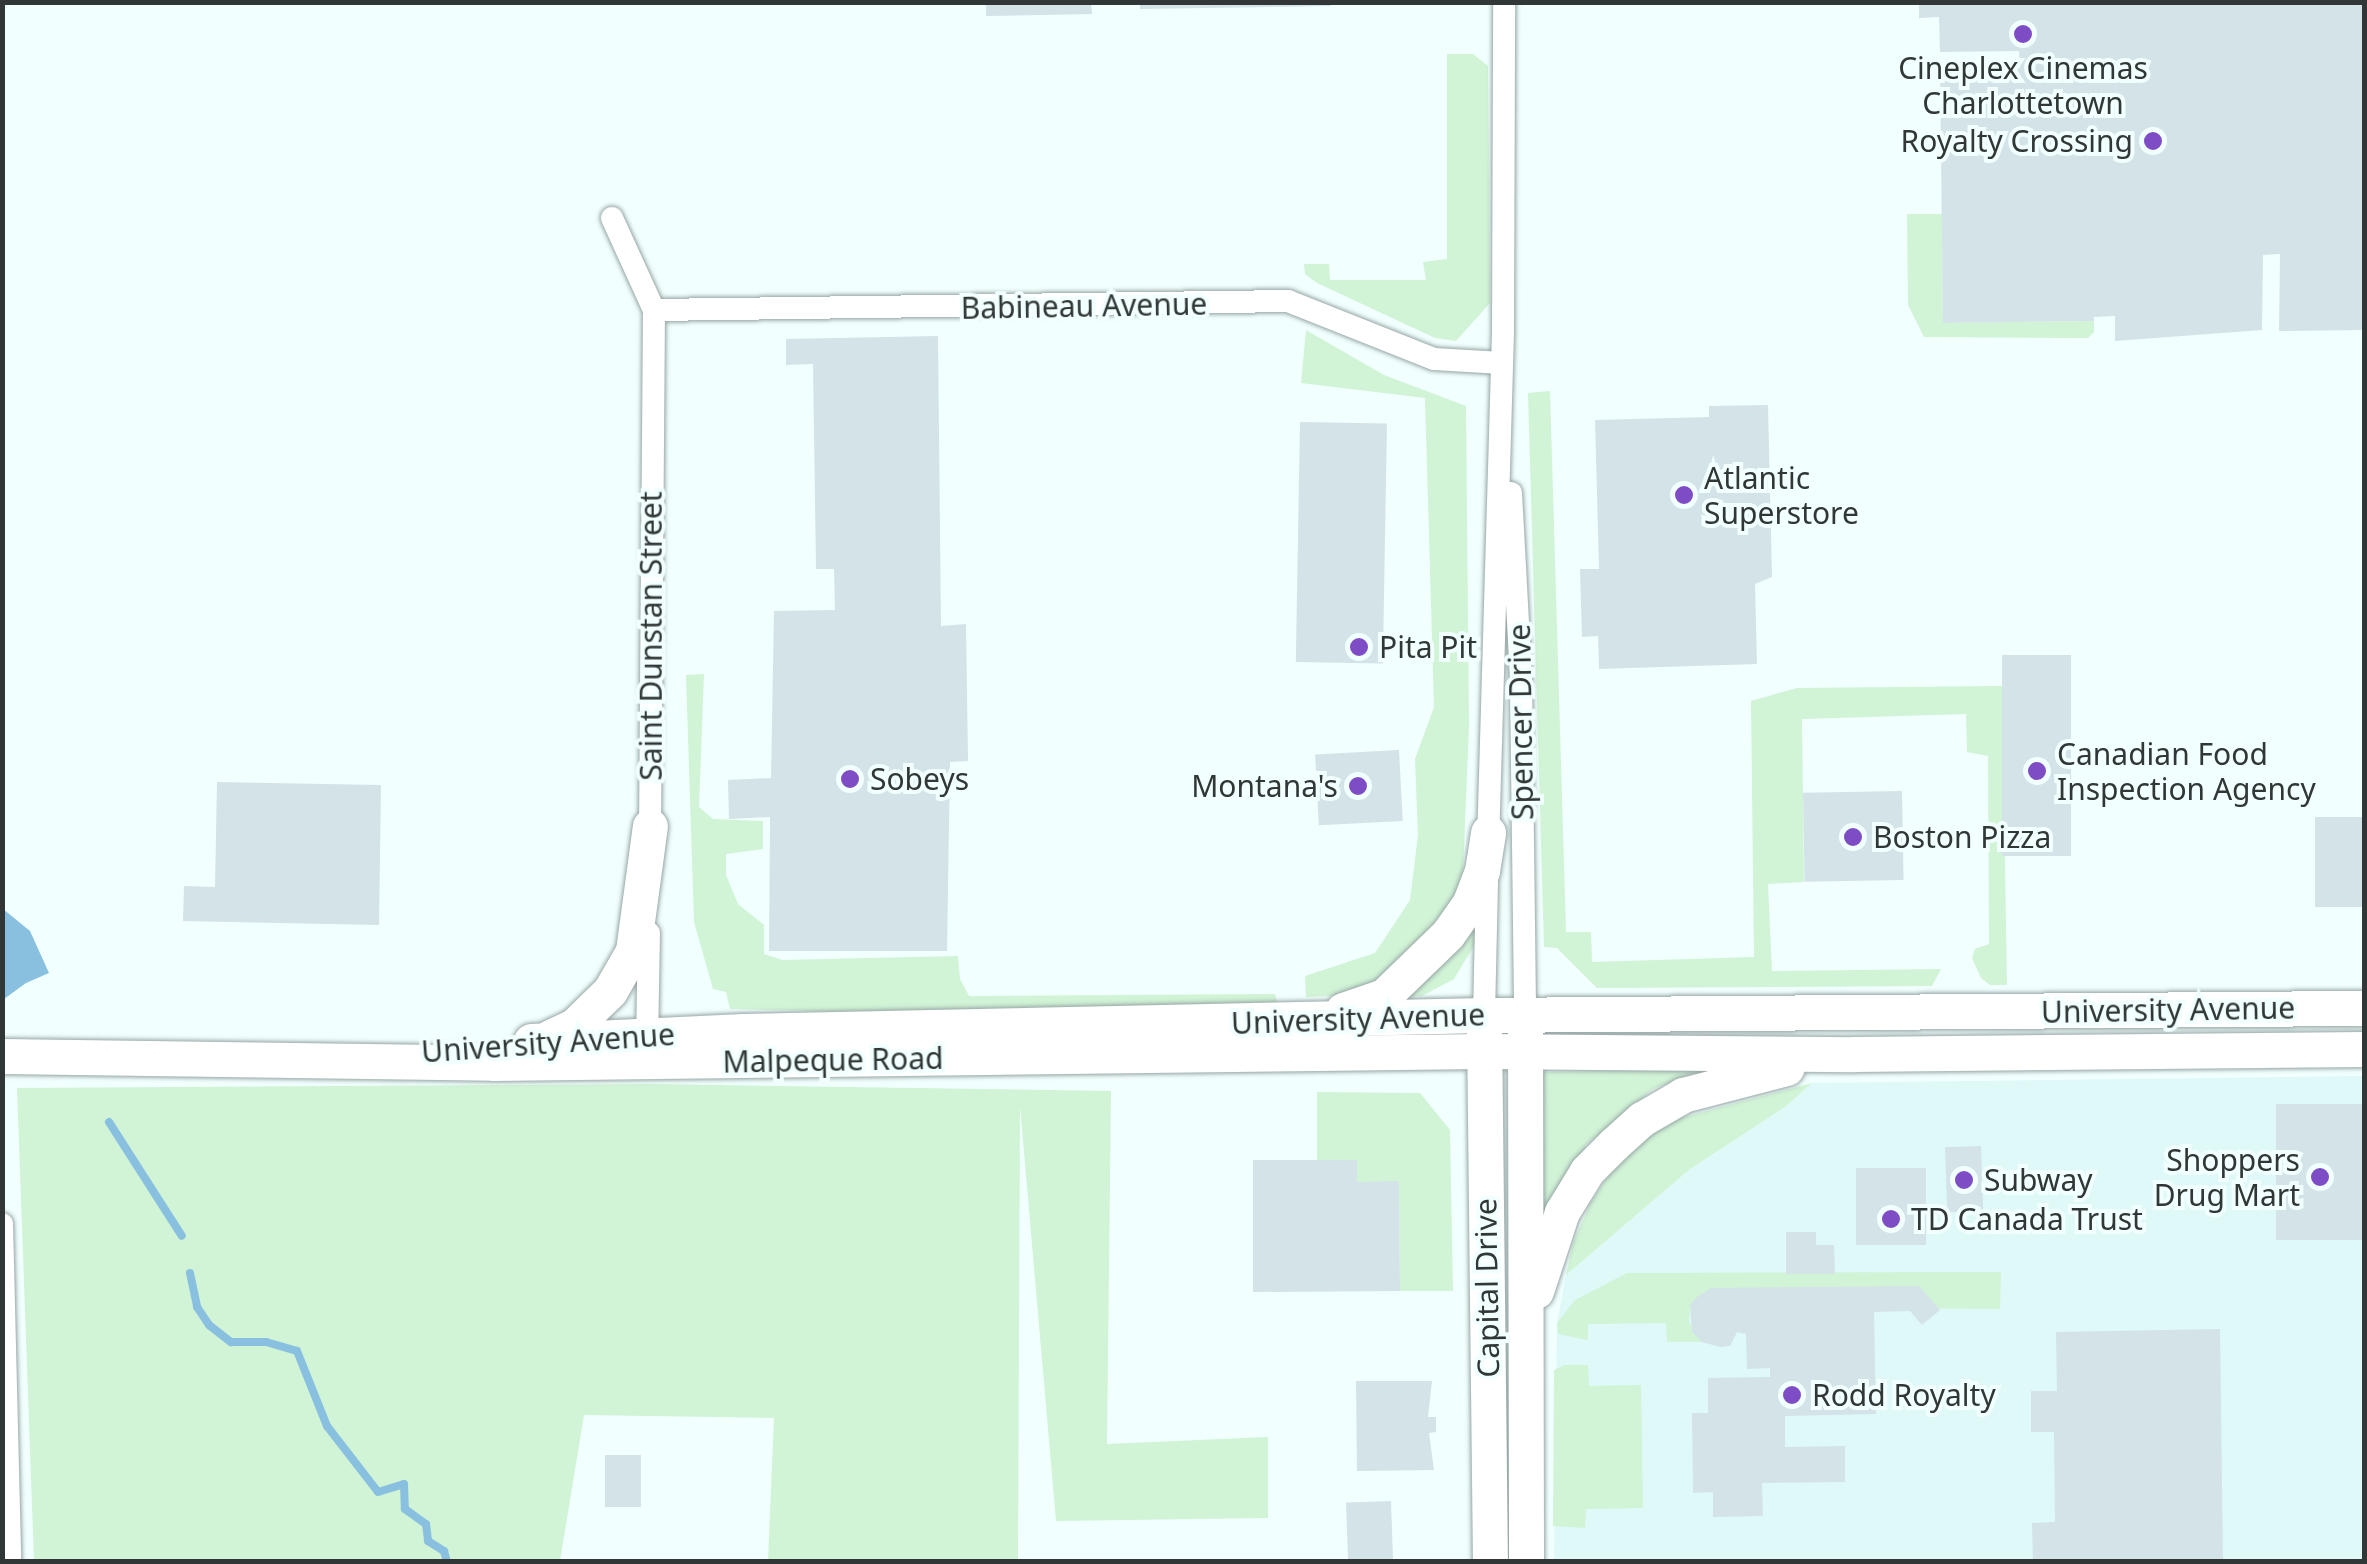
<!DOCTYPE html>
<html>
<head>
<meta charset="utf-8">
<style>
	body { margin:0 }
	#map { position:relative; width:2367px; height:1564px; overflow:hidden; background:#f1fffe; font-family:"Noto Sans",sans-serif }
	div>[style] { position:absolute }
	.built>* { inset:0; background:#def9f8 }
	.green>* { inset:0; background:#d1f3d6 }
	.water>* { inset:0; background:#89c0e0 }
	.stream>* { height:8px; margin:-4px; padding:0 4px; transform-origin:4px; border-radius:4px; background:#89c0e0 }
	.building>* { inset:0; background:#d3e3e7; transform-origin:0 0 }
	.roads { filter:drop-shadow(0 0 2px #96a6a5) drop-shadow(0 0 2px #96a6a5) }
	.minor>* { height:22px; margin:-11px; padding:0 11px; transform-origin:11px; border-radius:11px; background:#fff }
	.primary>* { height:35px; margin:-17.5px; padding:0 17.5px; transform-origin:17.5px; border-radius:17.5px; background:#fff }
	.dots>* { width:28px; height:28px; translate:-50% -50%; box-sizing:border-box; border:5px solid #f1fffe; border-radius:50% }
	span { translate:-50% -50%; white-space:nowrap; text-align:center; line-height:1.15; -webkit-text-stroke:8px #f1fffe; paint-order:stroke }
	.poi-label { font-size:30px; color:#313737 }
	.right { translate:-100% -50%; text-align:right }
	.left { translate:0 -50%; text-align:left }
	.street-label { font-size:30px; color:#313737 }
	.frame { position:absolute; inset:0; border:5px solid #313737; pointer-events:none }
</style>
</head>
<body>
<div id="map">
	<div class="built">
		<i style="clip-path:polygon(2364px 1076px,2364px 1561px,1554px 1562px,1557px 1323px,1566px 1275px,1690px 1169px,1785px 1107px,1812px 1083px)"></i>
	</div>
	<div class="green">
		<i style="clip-path:polygon(1447px 54px,1473px 54px,1488px 66px,1490px 303px,1456px 341px,1435px 338px,1317px 283px,1305px 274px,1304px 264px,1329px 264px,1330px 280px,1426px 280px,1423px 262px,1447px 259px)"></i>
		<i style="clip-path:polygon(1907px 214px,1942px 214px,1943px 323px,2094px 321px,2094px 332px,2088px 338px,1924px 337px,1908px 305px)"></i>
		<i style="clip-path:polygon(1306px 330px,1384px 375px,1466px 406px,1469px 726px,1463px 872px,1457px 894px,1399px 967px,1354px 995px,1306px 997px,1305px 976px,1375px 953px,1410px 900px,1418px 835px,1415px 759px,1434px 707px,1425px 398px,1301px 383px)"></i>
		<i style="clip-path:polygon(1550px 391px,1566px 932px,1591px 932px,1592px 962px,1754px 957px,1751px 701px,1797px 688px,2002px 686px,2007px 985px,1990px 985px,1981px 978px,1972px 958px,1975px 949px,1989px 944px,1988px 756px,1967px 752px,1966px 714px,1802px 719px,1804px 882px,1768px 884px,1772px 971px,1941px 969px,1932px 986px,1597px 988px,1557px 948px,1544px 947px,1528px 393px)"></i>
		<i style="clip-path:polygon(704px 674px,699px 807px,713px 819px,763px 821px,763px 849px,726px 854px,726px 875px,738px 904px,764px 925px,764px 954px,782px 960px,958px 956px,960px 979px,969px 996px,1275px 994px,1277px 1002px,889px 1013px,730px 1009px,726px 992px,713px 989px,694px 922px,686px 675px)"></i>
		<i style="clip-path:polygon(1477px 904px,1475px 944px,1454px 979px,1422px 996px,1407px 996px)"></i>
		<i style="clip-path:polygon(1704px 1069px,1653px 1089px,1587px 1144px,1540px 1219px,1542px 1072px)"></i>
		<i style="clip-path:polygon(1812px 1083px,1785px 1107px,1690px 1169px,1566px 1275px,1573px 1243px,1590px 1204px,1610px 1173px,1648px 1137px,1680px 1118px)"></i>
		<i style="clip-path:polygon(651px 1084px,1111px 1091px,1107px 1444px,1268px 1437px,1268px 1518px,1056px 1521px,1020px 1106px,1018px 1561px,768px 1561px,774px 1418px,584px 1415px,560px 1561px,34px 1561px,17px 1088px)"></i>
		<i style="clip-path:polygon(1317px 1092px,1420px 1093px,1450px 1130px,1453px 1291px,1400px 1291px,1399px 1182px,1357px 1182px,1357px 1160px,1317px 1160px)"></i>
		<i style="clip-path:polygon(2001px 1272px,2000px 1309px,1690px 1306px,1689px 1322px,1702px 1342px,1667px 1342px,1666px 1323px,1588px 1324px,1588px 1340px,1558px 1334px,1557px 1323px,1575px 1300px,1627px 1273px)"></i>
		<i style="clip-path:polygon(1564px 1365px,1588px 1365px,1589px 1386px,1641px 1385px,1643px 1508px,1586px 1509px,1585px 1528px,1553px 1526px,1554px 1370px)"></i>
	</div>
	<div class="water">
		<i style="clip-path:polygon(3px 909px,30px 931px,49px 973px,26px 983px,4px 999px)"></i>
	</div>
	<div class="stream">
		<i style="left:109px;top:1122px;width:135px;rotate:57.4deg"></i>
		<i style="left:190px;top:1273px;width:35px;rotate:78deg"></i>
		<i style="left:197px;top:1307px;width:22px;rotate:56deg"></i>
		<i style="left:209px;top:1325px;width:28px;rotate:38deg"></i>
		<i style="left:231px;top:1342px;width:35px"></i>
		<i style="left:266px;top:1342px;width:32px;rotate:16deg"></i>
		<i style="left:297px;top:1351px;width:81px;rotate:68.2deg"></i>
		<i style="left:327px;top:1426px;width:83px;rotate:52.3deg"></i>
		<i style="left:378px;top:1492px;width:27px;rotate:-17deg"></i>
		<i style="left:404px;top:1484px;width:25px;rotate:88deg"></i>
		<i style="left:405px;top:1509px;width:26px;rotate:36deg"></i>
		<i style="left:426px;top:1524px;width:17px;rotate:83deg"></i>
		<i style="left:428px;top:1541px;width:19px;rotate:32deg"></i>
		<i style="left:444px;top:1551px;width:11px;rotate:75deg"></i>
	</div>
	<div class="building">
		<i style="clip-path:polygon(986px 2px,1091px 2px,1092px 14px,986px 16px)"></i>
		<i style="clip-path:polygon(1140px 2px,1331px 2px,1331px 6px,1140px 9px)"></i>
		<i style="clip-path:polygon(1919px 2px,2364px 2px,2364px 330px,2279px 331px,2280px 254px,2263px 255px,2262px 330px,2115px 341px,2115px 316px,2094px 317px,2094px 321px,1943px 323px,1940px 69px,2020px 68px,2019px 51px,1940px 52px,1939px 17px,1919px 18px)"></i>
		<i style="clip-path:polygon(938px 336px,941px 626px,966px 624px,968px 761px,950px 762px,947px 951px,769px 951px,770px 817px,729px 819px,728px 780px,771px 778px,774px 611px,835px 610px,834px 569px,816px 569px,813px 364px,786px 365px,786px 339px)"></i>
		<i style="clip-path:polygon(1768px 405px,1772px 577px,1755px 584px,1757px 664px,1599px 669px,1598px 636px,1582px 637px,1580px 569px,1599px 569px,1595px 420px,1709px 417px,1709px 406px)"></i>
		<i style="left:1300px;top:422px;width:87px;height:240px;rotate:1deg"></i>
		<i style="left:2002px;top:655px;width:69px;height:201px"></i>
		<i style="left:1399px;top:750px;width:71px;height:84px;rotate:87deg"></i>
		<i style="clip-path:polygon(217px 782px,381px 785px,379px 925px,183px 921px,184px 886px,215px 887px)"></i>
		<i style="left:1902px;top:791px;width:89px;height:99px;rotate:89deg"></i>
		<i style="left:2315px;top:817px;width:49px;height:90px"></i>
		<i style="left:2364px;top:1104px;width:136px;height:88px;rotate:90deg"></i>
		<i style="left:1981px;top:1146px;width:65px;height:36px;rotate:88deg"></i>
		<i style="clip-path:polygon(1253px 1160px,1357px 1160px,1357px 1182px,1399px 1181px,1400px 1291px,1253px 1292px)"></i>
		<i style="left:1856px;top:1168px;width:70px;height:77px"></i>
		<i style="clip-path:polygon(1786px 1232px,1816px 1232px,1816px 1245px,1834px 1245px,1835px 1274px,1786px 1274px)"></i>
		<i style="clip-path:polygon(1919px 1286px,1940px 1310px,1922px 1325px,1910px 1311px,1874px 1312px,1876px 1414px,1785px 1416px,1785px 1447px,1845px 1446px,1845px 1482px,1762px 1483px,1763px 1516px,1713px 1517px,1713px 1492px,1693px 1493px,1692px 1413px,1708px 1413px,1708px 1378px,1770px 1377px,1770px 1368px,1747px 1369px,1746px 1334px,1737px 1332px,1730px 1346px,1720px 1347px,1702px 1342px,1692px 1332px,1690px 1305px,1697px 1297px,1711px 1288px)"></i>
		<i style="clip-path:polygon(2220px 1329px,2223px 1562px,2033px 1562px,2032px 1523px,2055px 1522px,2054px 1432px,2031px 1432px,2031px 1391px,2057px 1391px,2056px 1332px)"></i>
		<i style="clip-path:polygon(1356px 1381px,1432px 1381px,1428px 1417px,1436px 1417px,1436px 1432px,1429px 1433px,1434px 1470px,1357px 1471px)"></i>
		<i style="left:605px;top:1455px;width:36px;height:52px"></i>
		<i style="left:1391px;top:1501px;width:61px;height:45px;rotate:88deg"></i>
	</div>
	<div class="roads">
		<div class="minor">
			<i style="left:612px;top:218px;width:101px;rotate:65.5deg"></i>
			<i style="left:654px;top:310px;width:526px;rotate:90.44deg"></i>
			<i style="left:654px;top:310px;width:634px;rotate:-0.81deg"></i>
			<i style="left:1288px;top:301px;width:157px;rotate:21.7deg"></i>
			<i style="left:1434px;top:359px;width:68px;rotate:3.4deg"></i>
			<i style="left:1511px;top:493px;width:186px;rotate:86.9deg"></i>
			<i style="left:1521px;top:679px;width:336px;rotate:89.3deg"></i>
			<i style="left:1488px;top:844px;width:512px;rotate:-88.32deg"></i>
			<i style="left:1503px;top:332px;width:330px;rotate:-89.8deg"></i>
			<i style="left:1484px;top:1015px;width:134px;rotate:-88.7deg"></i>
			<i style="left:647px;top:1046px;width:113px;rotate:-89deg"></i>
			<i style="left:2px;top:1224px;width:338px;rotate:88.6deg"></i>
		</div>
		<div class="primary">
			<i style="left:1343px;top:1010px;width:43px;rotate:-18.9deg"></i>
			<i style="left:1384px;top:996px;width:89px;rotate:-44.1deg"></i>
			<i style="left:1448px;top:934px;width:39px;rotate:-55deg"></i>
			<i style="left:1470px;top:902px;width:33px;rotate:-69deg"></i>
			<i style="left:1482px;top:871px;width:39px;rotate:-81deg"></i>
			<i style="left:1484px;top:1028px;width:534px;rotate:89.36deg"></i>
			<i style="left:1525px;top:1031px;width:531px;rotate:89.89deg"></i>
			<i style="left:550px;top:1037px;width:26px;rotate:-25deg"></i>
			<i style="left:574px;top:1026px;width:50px;rotate:-44.2deg"></i>
			<i style="left:610px;top:991px;width:46px;rotate:-60.1deg"></i>
			<i style="left:633px;top:951px;width:126px;rotate:-82.3deg"></i>
			<i style="left:531px;top:1041px;width:212px;rotate:-2.7deg"></i>
			<i style="left:743px;top:1031px;width:741px;rotate:-1.24deg"></i>
			<i style="left:1484px;top:1015px;width:880px;rotate:-0.46deg"></i>
			<i style="left:2px;top:1056px;width:492px;rotate:0.8deg"></i>
			<i style="left:494px;top:1063px;width:990px;rotate:-0.69deg"></i>
			<i style="left:1484px;top:1051px;width:370px;rotate:0.5deg"></i>
			<i style="left:1854px;top:1054px;width:510px;rotate:-0.56deg"></i>
			<i style="left:1536px;top:1291px;width:83px;rotate:-71.8deg"></i>
			<i style="left:1562px;top:1212px;width:48px;rotate:-58.6deg"></i>
			<i style="left:1587px;top:1171px;width:38px;rotate:-45deg"></i>
			<i style="left:1614px;top:1144px;width:38px;rotate:-42deg"></i>
			<i style="left:1642px;top:1119px;width:48px;rotate:-30.3deg"></i>
			<i style="left:1683px;top:1095px;width:107px;rotate:-14.6deg"></i>
		</div>
	</div>
	<div class="dots">
		<i style="left:2023px;top:34px;background:#7e4cc4"></i>
		<i style="left:2153px;top:141px;background:#7e4cc4"></i>
		<i style="left:1684px;top:495px;background:#7e4cc4"></i>
		<i style="left:1359px;top:647px;background:#7e4cc4"></i>
		<i style="left:2037px;top:771px;background:#7e4cc4"></i>
		<i style="left:850px;top:779px;background:#7e4cc4"></i>
		<i style="left:1358px;top:786px;background:#7e4cc4"></i>
		<i style="left:1853px;top:837px;background:#7e4cc4"></i>
		<i style="left:2320px;top:1177px;background:#7e4cc4"></i>
		<i style="left:1964px;top:1180px;background:#7e4cc4"></i>
		<i style="left:1891px;top:1219px;background:#7e4cc4"></i>
		<i style="left:1792px;top:1395px;background:#7e4cc4"></i>
	</div>
	<div class="poi-label">
		<span style="left:2023px;top:85px">Cineplex Cinemas<br>Charlottetown</span>
		<span class="right" style="left:2133px;top:141px">Royalty Crossing</span>
		<span class="left" style="left:1704px;top:495px">Atlantic<br>Superstore</span>
		<span class="left" style="left:1379px;top:647px">Pita Pit</span>
		<span class="left" style="left:2057px;top:771px">Canadian Food<br>Inspection Agency</span>
		<span class="left" style="left:870px;top:779px">Sobeys</span>
		<span class="right" style="left:1338px;top:786px">Montana's</span>
		<span class="left" style="left:1873px;top:837px">Boston Pizza</span>
		<span class="right" style="left:2300px;top:1177px">Shoppers<br>Drug Mart</span>
		<span class="left" style="left:1984px;top:1180px">Subway</span>
		<span class="left" style="left:1911px;top:1219px">TD Canada Trust</span>
		<span class="left" style="left:1812px;top:1395px">Rodd Royalty</span>
	</div>
	<div class="street-label">
		<span style="left:1084px;top:306px;rotate:-1deg">Babineau Avenue</span>
		<span style="left:651px;top:636px;rotate:-90deg">Saint Dunstan Street</span>
		<span style="left:1521px;top:722px;rotate:-91deg">Spencer Drive</span>
		<span style="left:2168px;top:1010px;rotate:-1deg">University Avenue</span>
		<span style="left:1358px;top:1019px;rotate:-2deg">University Avenue</span>
		<span style="left:548px;top:1043px;rotate:-4deg">University Avenue</span>
		<span style="left:833px;top:1060px;rotate:-1deg">Malpeque Road</span>
		<span style="left:1487px;top:1288px;rotate:-91deg">Capital Drive</span>
	</div>
	<div class="frame"></div>
</div>
</body>
</html>
